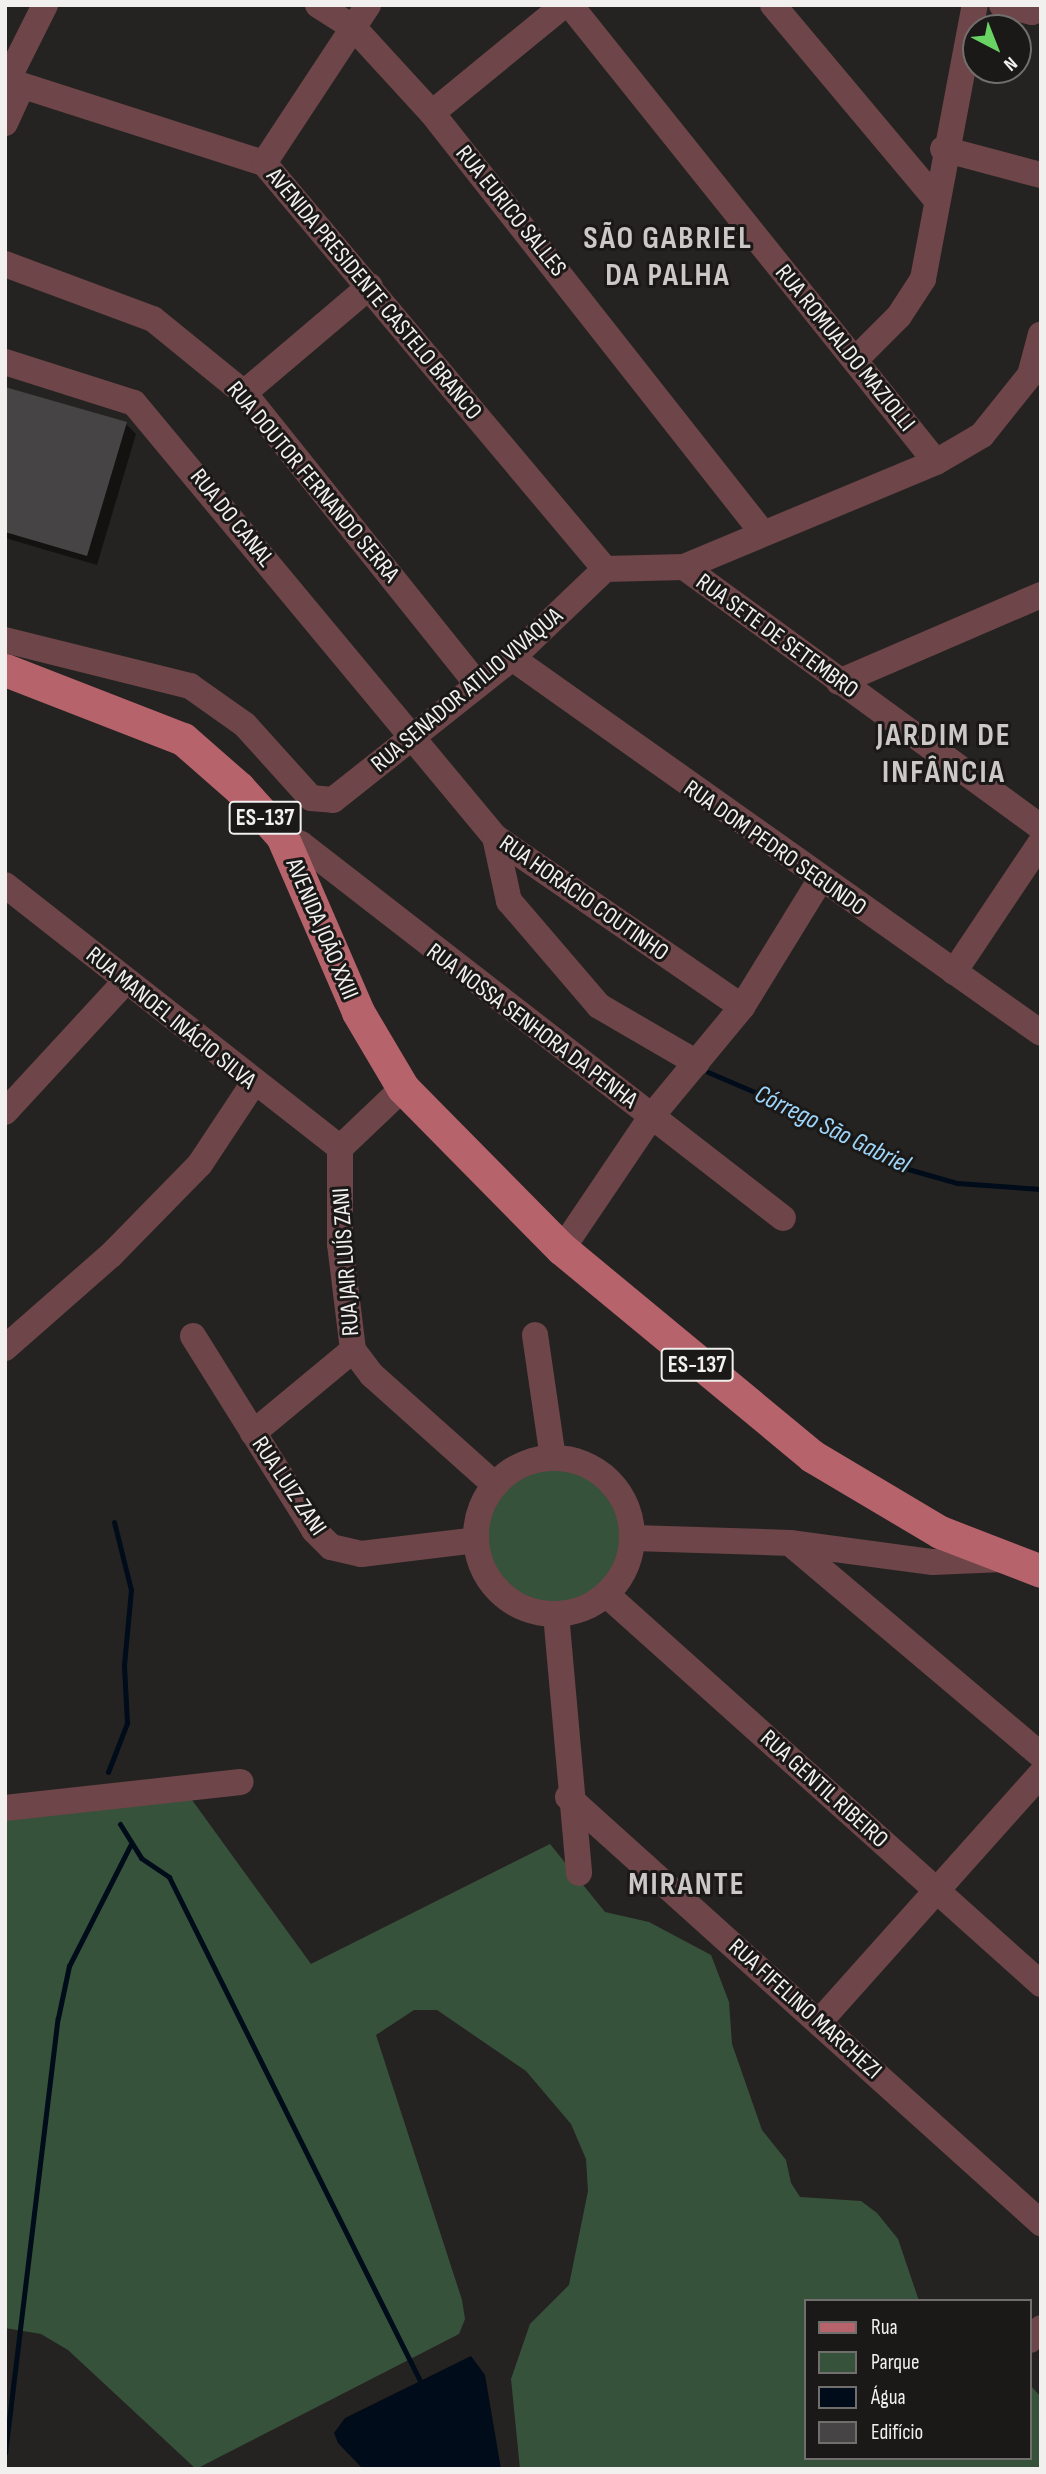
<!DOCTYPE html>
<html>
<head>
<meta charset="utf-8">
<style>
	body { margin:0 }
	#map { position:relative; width:1046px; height:2474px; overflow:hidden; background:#252321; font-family:"Sofia Sans Condensed",sans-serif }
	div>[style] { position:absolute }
	.green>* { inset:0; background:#37523b }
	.round { border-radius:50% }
	.water>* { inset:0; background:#000c19 }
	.shadow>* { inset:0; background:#0007 }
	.stream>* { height:5px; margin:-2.5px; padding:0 2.5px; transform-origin:2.5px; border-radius:2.5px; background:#000c19 }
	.building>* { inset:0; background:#464445 }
	.minor>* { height:26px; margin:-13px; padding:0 13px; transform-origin:13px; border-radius:13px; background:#6e4548 }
	.minor>.ring { margin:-13px; padding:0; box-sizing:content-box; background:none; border:26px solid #6e4548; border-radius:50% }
	.major>* { height:33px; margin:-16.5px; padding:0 16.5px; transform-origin:16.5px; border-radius:16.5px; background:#b7636b }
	span { translate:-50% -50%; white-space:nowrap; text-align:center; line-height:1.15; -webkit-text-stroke:6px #1b1918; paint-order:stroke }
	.shield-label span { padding:2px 5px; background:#1b1918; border:2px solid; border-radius:5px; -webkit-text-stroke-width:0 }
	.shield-label { font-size:23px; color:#f2f0ef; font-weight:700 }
	.street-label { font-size:24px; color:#f2f0ef }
	.water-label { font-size:26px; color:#9ed6fb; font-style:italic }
	.district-label { font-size:32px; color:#cbc8c6; font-weight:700; letter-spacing:2px }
	.frame { position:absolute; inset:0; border:7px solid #f2f0ef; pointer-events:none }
	.legend { position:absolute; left:804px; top:2299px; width:228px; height:161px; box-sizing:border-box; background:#1b1918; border:2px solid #716f6e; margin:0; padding:9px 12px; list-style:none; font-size:21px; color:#f2f0ef }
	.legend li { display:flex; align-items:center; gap:14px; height:35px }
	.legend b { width:35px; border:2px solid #716f6e }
	.north { position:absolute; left:962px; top:14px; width:70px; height:70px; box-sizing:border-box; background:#1b1918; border:2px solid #716f6e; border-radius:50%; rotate:138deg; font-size:19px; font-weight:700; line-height:28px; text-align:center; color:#f2f0ef }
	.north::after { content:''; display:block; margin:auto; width:24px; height:32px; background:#69d464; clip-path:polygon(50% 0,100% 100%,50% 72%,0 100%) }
</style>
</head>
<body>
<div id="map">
	<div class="green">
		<i class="round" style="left:487px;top:1468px;width:138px;height:138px"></i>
		<i style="clip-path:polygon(192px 1800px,311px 1964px,550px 1844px,605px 1912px,649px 1922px,711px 1955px,729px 2002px,732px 2044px,762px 2130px,786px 2160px,791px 2183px,800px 2197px,861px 2201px,877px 2213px,898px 2239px,919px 2301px,806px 2301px,806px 2458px,1030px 2458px,1030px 2385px,1041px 2397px,1041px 2469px,520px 2469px,511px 2379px,530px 2324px,569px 2285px,588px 2191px,586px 2159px,571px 2124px,526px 2071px,437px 2010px,414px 2010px,376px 2035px,462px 2300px,465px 2319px,459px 2334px,196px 2469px,68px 2350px,41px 2334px,5px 2328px,5px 1816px)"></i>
	</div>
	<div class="water">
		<i style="clip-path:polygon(471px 2356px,485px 2375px,501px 2469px,363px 2469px,338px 2443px,334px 2433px,345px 2418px)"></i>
	</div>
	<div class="shadow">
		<i style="clip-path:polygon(5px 389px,126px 424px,136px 434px,97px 565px,5px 538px)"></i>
	</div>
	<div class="stream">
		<i style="left:708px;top:1072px;width:132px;rotate:23.3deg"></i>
		<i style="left:829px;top:1124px;width:77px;rotate:32.2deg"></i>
		<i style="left:894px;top:1165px;width:66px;rotate:15.9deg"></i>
		<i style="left:957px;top:1183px;width:84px;rotate:4.1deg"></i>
		<i style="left:108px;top:1772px;width:53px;rotate:-68.8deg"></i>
		<i style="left:127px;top:1723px;width:58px;rotate:-93deg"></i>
		<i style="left:124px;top:1665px;width:75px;rotate:-84.7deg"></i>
		<i style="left:131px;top:1590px;width:70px;rotate:-104deg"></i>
		<i style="left:120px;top:1824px;width:40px;rotate:58deg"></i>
		<i style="left:141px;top:1858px;width:34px;rotate:34deg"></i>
		<i style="left:169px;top:1877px;width:570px;rotate:63.52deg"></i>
		<i style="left:5px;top:2453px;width:438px;rotate:-83.1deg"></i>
		<i style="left:58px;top:2018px;width:53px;rotate:-78.1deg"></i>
		<i style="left:69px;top:1966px;width:135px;rotate:-63.1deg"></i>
	</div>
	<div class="building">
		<i style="clip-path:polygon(5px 387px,127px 422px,87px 556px,5px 532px)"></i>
	</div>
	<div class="minor">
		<i style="left:318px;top:5px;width:43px;rotate:32.6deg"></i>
		<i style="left:354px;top:28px;width:115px;rotate:47.5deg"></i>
		<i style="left:432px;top:113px;width:533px;rotate:51.78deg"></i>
		<i style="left:570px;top:5px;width:585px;rotate:51.31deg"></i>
		<i style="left:773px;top:5px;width:252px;rotate:50deg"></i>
		<i style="left:1002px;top:5px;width:31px;rotate:13deg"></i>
		<i style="left:1032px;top:12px;width:10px;rotate:-45deg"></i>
		<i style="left:5px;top:80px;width:272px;rotate:17.8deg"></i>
		<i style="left:264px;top:163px;width:530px;rotate:49.97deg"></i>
		<i style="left:7px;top:81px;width:85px;rotate:-63.4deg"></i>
		<i style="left:432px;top:113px;width:171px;rotate:-39.3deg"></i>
		<i style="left:5px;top:123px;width:41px;rotate:-65.3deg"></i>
		<i style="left:943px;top:149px;width:101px;rotate:14.9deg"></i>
		<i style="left:264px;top:163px;width:189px;rotate:-56.6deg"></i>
		<i style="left:5px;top:264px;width:158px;rotate:20.4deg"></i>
		<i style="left:153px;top:319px;width:117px;rotate:39.1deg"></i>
		<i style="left:244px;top:393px;width:374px;rotate:51.3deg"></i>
		<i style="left:855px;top:360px;width:62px;rotate:-45deg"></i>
		<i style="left:899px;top:316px;width:44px;rotate:-57deg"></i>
		<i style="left:923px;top:279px;width:279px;rotate:-79.3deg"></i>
		<i style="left:5px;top:362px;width:135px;rotate:17.6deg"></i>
		<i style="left:134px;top:403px;width:565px;rotate:50.25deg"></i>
		<i style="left:495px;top:837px;width:300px;rotate:34.5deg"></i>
		<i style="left:244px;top:393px;width:165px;rotate:-40.3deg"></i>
		<i style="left:684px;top:567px;width:442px;rotate:36.1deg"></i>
		<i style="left:5px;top:640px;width:191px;rotate:14deg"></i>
		<i style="left:190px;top:686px;width:67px;rotate:35.3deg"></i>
		<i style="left:245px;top:725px;width:98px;rotate:47.9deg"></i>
		<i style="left:311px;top:798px;width:22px;rotate:5deg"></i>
		<i style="left:333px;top:800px;width:228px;rotate:-38.4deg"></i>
		<i style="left:512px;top:658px;width:129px;rotate:-43.7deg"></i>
		<i style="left:605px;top:569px;width:79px;rotate:-1.5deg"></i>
		<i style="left:684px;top:567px;width:273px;rotate:-22.6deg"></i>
		<i style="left:936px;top:462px;width:53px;rotate:-30.4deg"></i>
		<i style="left:982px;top:435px;width:77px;rotate:-51.3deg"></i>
		<i style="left:1030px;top:375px;width:42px;rotate:-75deg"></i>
		<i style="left:512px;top:658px;width:648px;rotate:35.33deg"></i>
		<i style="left:839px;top:682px;width:220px;rotate:-23.3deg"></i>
		<i style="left:282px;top:836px;width:21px;rotate:23deg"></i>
		<i style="left:301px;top:844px;width:610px;rotate:37.81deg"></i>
		<i style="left:495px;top:837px;width:66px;rotate:77.7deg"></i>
		<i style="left:509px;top:901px;width:138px;rotate:49.4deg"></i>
		<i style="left:599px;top:1006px;width:113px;rotate:30.2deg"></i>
		<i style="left:5px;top:885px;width:426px;rotate:38.1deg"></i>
		<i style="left:954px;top:972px;width:156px;rotate:-56.2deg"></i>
		<i style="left:403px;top:1088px;width:87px;rotate:136.4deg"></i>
		<i style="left:340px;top:1148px;width:96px;rotate:90deg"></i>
		<i style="left:340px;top:1244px;width:107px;rotate:83deg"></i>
		<i style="left:353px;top:1350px;width:31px;rotate:53deg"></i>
		<i style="left:372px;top:1375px;width:165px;rotate:41.8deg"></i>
		<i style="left:5px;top:1112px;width:178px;rotate:-47.3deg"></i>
		<i style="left:562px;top:1249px;width:159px;rotate:-56deg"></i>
		<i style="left:651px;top:1117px;width:143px;rotate:-50.4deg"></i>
		<i style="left:742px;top:1007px;width:147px;rotate:-58.4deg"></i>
		<i style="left:535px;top:1335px;width:124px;rotate:81.7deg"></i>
		<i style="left:193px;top:1336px;width:229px;rotate:58deg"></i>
		<i style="left:314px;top:1530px;width:24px;rotate:45deg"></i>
		<i style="left:331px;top:1547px;width:31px;rotate:13deg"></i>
		<i style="left:361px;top:1554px;width:116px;rotate:-6.9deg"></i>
		<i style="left:5px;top:1348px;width:141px;rotate:-41.3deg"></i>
		<i style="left:111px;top:1255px;width:127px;rotate:-45.6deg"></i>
		<i style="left:200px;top:1164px;width:96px;rotate:-56.5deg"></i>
		<i style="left:253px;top:1433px;width:130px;rotate:-39.7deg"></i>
		<i class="ring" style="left:476px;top:1458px;width:130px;height:130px"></i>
		<i style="left:633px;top:1538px;width:157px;rotate:1.8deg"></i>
		<i style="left:790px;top:1543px;width:144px;rotate:7.6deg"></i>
		<i style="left:933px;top:1562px;width:70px;rotate:-2.5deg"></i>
		<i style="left:791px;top:1544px;width:327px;rotate:40.2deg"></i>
		<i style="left:607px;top:1595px;width:583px;rotate:41.87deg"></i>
		<i style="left:556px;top:1614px;width:260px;rotate:84.9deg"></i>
		<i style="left:568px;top:1797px;width:637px;rotate:42.01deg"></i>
		<i style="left:5px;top:1808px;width:237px;rotate:-6.3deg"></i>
		<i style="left:820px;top:2021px;width:331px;rotate:-48.2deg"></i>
		<i style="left:1030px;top:2340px;width:16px;rotate:-47deg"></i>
	</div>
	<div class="major">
		<i style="left:5px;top:670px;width:191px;rotate:21.2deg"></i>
		<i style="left:183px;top:739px;width:74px;rotate:41.2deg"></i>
		<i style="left:239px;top:788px;width:64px;rotate:48.1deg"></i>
		<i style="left:282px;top:836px;width:192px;rotate:66.6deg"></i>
		<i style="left:358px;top:1012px;width:88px;rotate:59.4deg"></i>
		<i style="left:403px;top:1088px;width:226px;rotate:45.4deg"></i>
		<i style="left:562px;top:1249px;width:325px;rotate:39.6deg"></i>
		<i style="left:812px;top:1456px;width:149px;rotate:30.7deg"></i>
		<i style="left:940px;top:1532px;width:108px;rotate:21.1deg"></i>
	</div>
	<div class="shield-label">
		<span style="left:265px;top:818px">ES-137</span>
		<span style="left:697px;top:1365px">ES-137</span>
	</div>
	<div class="street-label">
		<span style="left:511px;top:211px;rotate:51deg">RUA EURICO SALLES</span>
		<span style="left:374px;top:294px;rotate:50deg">AVENIDA PRESIDENTE CASTELO BRANCO</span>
		<span style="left:845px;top:348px;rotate:51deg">RUA ROMUALDO MAZIOLLI</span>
		<span style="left:313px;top:482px;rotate:50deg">RUA DOUTOR FERNANDO SERRA</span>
		<span style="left:232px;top:518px;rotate:51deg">RUA DO CANAL</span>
		<span style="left:777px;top:636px;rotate:36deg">RUA SETE DE SETEMBRO</span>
		<span style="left:467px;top:690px;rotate:-40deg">RUA SENADOR ATILIO VIVAQUA</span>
		<span style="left:775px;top:848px;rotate:35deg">RUA DOM PEDRO SEGUNDO</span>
		<span style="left:584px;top:898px;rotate:35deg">RUA HORÁCIO COUTINHO</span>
		<span style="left:322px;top:929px;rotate:67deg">AVENIDA JOÃO XXIII</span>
		<span style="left:171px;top:1018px;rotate:39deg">RUA MANOEL INÁCIO SILVA</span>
		<span style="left:532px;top:1026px;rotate:37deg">RUA NOSSA SENHORA DA PENHA</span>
		<span style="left:346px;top:1262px;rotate:-94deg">RUA JAIR LUÍS ZANI</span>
		<span style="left:289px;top:1486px;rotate:56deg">RUA LUIZ ZANI</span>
		<span style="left:824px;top:1789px;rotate:42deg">RUA GENTIL RIBEIRO</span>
		<span style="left:805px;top:2009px;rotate:42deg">RUA FIFELINO MARCHEZI</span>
	</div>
	<div class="water-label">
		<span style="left:832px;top:1130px;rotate:26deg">Córrego São Gabriel</span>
	</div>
	<div class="district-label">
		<span style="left:668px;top:258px">SÃO GABRIEL<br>DA PALHA</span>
		<span style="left:944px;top:755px">JARDIM DE<br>INFÂNCIA</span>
		<span style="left:687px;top:1885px">MIRANTE</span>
	</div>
	<div class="frame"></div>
	<ul class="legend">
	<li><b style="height:9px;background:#b7636b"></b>Rua</li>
	<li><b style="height:19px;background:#37523b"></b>Parque</li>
	<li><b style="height:19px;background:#000c19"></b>Água</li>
	<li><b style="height:19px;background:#464445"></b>Edifício</li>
	</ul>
	<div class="north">N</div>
</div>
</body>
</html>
